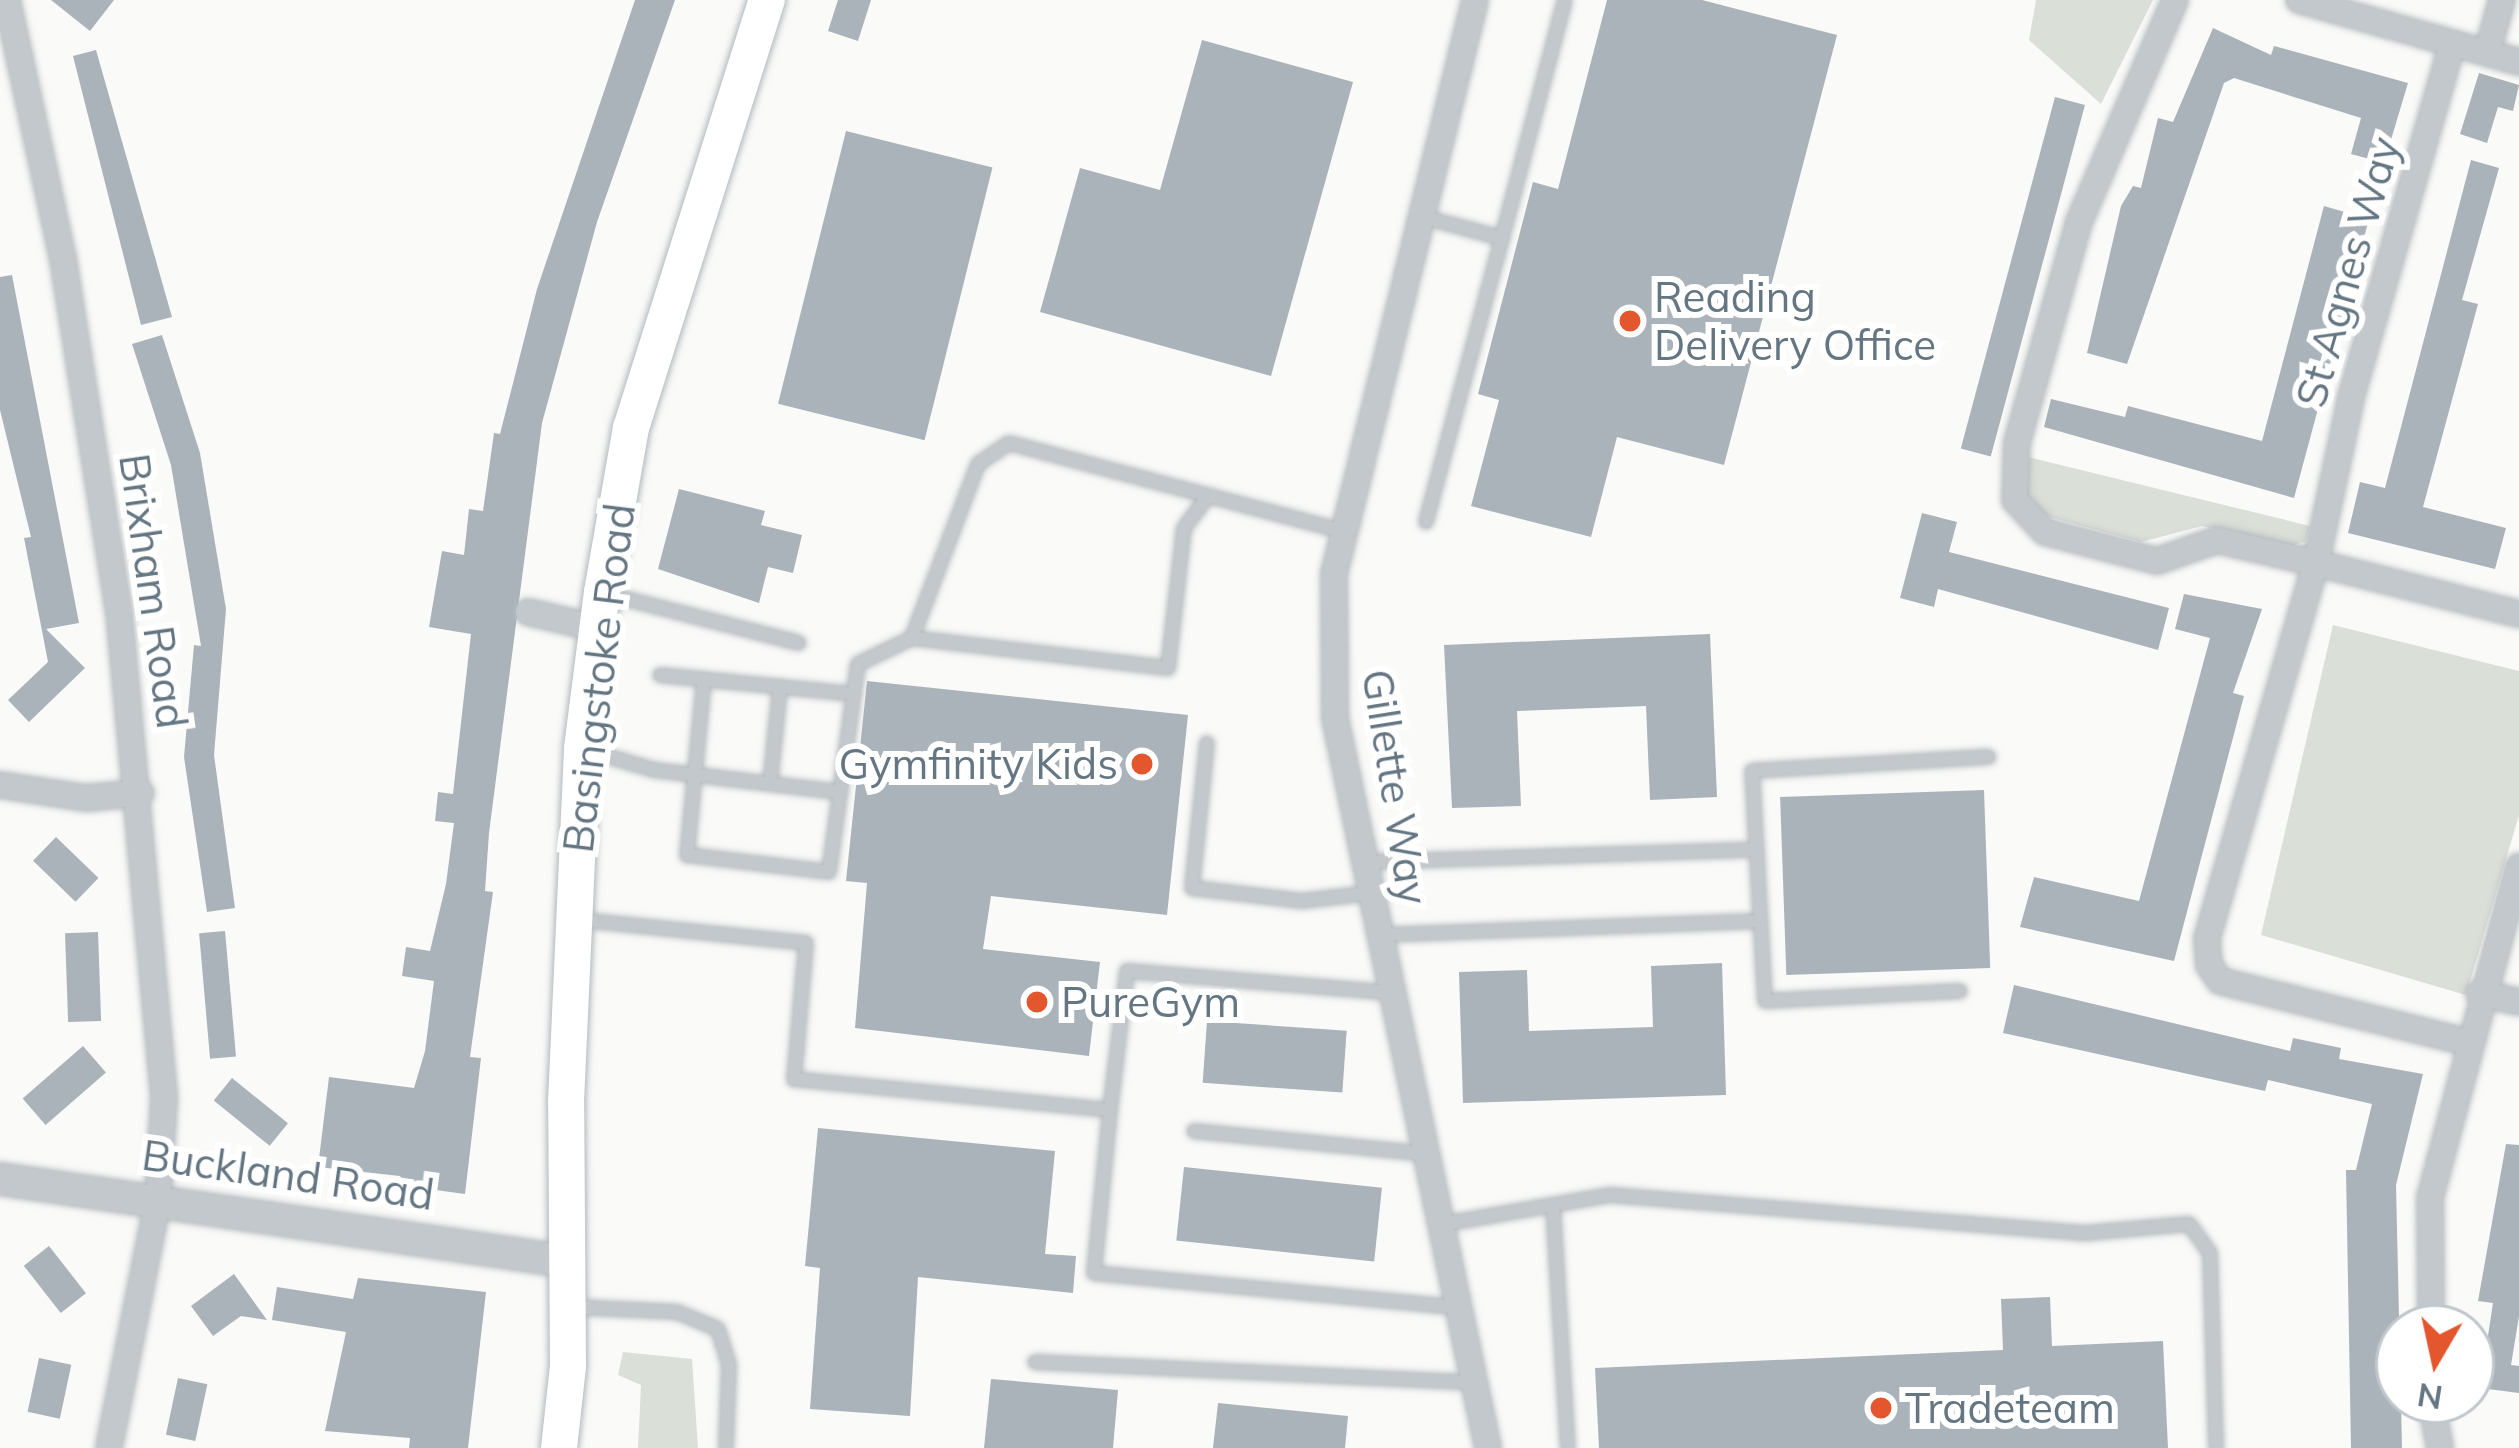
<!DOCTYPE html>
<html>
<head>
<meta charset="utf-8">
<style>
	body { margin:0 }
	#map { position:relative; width:2519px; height:1448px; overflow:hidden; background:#fafaf8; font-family:Mulish,sans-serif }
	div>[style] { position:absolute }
	.green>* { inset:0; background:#dadfd7 }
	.building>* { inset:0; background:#aab3b9; transform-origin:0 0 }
	.roads { filter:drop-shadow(0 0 3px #b3babf) drop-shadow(0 0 3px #b3babf) }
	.service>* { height:12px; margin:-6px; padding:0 6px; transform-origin:6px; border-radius:6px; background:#c3c8cc }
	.minor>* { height:24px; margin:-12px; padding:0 12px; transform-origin:12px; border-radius:12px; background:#c3c8cc }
	.tertiary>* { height:30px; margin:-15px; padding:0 15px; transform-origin:15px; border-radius:15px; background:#c3c8cc }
	.secondary>* { height:36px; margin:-18px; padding:0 18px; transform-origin:18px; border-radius:18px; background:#fff }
	.dots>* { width:33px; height:33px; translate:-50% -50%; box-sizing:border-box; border:6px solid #fff; border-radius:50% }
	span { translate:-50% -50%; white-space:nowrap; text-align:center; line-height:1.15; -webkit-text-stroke:12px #fff; paint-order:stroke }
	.street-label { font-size:42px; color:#657683 }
	.poi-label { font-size:42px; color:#657683 }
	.left { translate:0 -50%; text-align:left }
	.right { translate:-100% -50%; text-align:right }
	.north { position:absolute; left:2375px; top:1304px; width:120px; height:120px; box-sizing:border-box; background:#fff; border:3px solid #c1c8cd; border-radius:50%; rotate:189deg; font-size:33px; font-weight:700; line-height:48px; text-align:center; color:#657683 }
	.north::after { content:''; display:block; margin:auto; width:42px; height:54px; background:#e4572e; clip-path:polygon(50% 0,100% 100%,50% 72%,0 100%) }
</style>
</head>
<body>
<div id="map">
	<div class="green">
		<i style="clip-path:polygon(2036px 0,2153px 0,2101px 104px,2029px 40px)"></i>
		<i style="clip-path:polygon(2024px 456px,2310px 526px,2306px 541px,2291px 546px,2202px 526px,2141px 542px,2038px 514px,2017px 484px)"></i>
		<i style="clip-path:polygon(2333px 625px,2519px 671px,2519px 815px,2466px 995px,2261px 935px)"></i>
		<i style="clip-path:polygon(623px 1352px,692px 1359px,698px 1448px,638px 1448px,641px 1385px,618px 1375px)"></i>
	</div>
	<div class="building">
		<i style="clip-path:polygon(51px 0,114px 0,90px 31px)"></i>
		<i style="clip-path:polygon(635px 0,675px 0,597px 222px,542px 423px,489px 833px,485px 891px,493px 892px,470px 1057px,481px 1058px,465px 1194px,406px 1186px,400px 1176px,318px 1167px,329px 1077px,414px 1088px,425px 1051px,434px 981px,402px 976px,406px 947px,430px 951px,446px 884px,454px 823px,435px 821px,438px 792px,453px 794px,471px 634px,429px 627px,442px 551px,464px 555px,469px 509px,483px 511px,494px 433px,500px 434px,537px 289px)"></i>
		<i style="clip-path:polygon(838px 0,871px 0,858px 41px,828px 31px)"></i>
		<i style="clip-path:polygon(1607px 0,1702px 0,1837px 35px,1724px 465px,1617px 437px,1591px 537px,1471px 506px,1499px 400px,1478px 394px,1533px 182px,1558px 189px)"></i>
		<i style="clip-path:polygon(2213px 28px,2271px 55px,2274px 46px,2408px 83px,2384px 163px,2351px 154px,2361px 118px,2234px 78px,2224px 83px,2127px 364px,2087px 353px,2121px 206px,2133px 186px,2141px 188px,2158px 118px,2173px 122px)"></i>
		<i style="clip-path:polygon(1202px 40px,1353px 82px,1271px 376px,1040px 312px,1080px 168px,1160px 190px)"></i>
		<i style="clip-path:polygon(96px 50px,172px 317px,141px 325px,73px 56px)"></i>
		<i style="clip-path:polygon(2479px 73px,2519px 85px,2513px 111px,2498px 107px,2487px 143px,2460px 134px)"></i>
		<i style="left:2055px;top:97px;width:31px;height:364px;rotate:15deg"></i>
		<i style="left:846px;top:131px;width:151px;height:281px;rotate:14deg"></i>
		<i style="clip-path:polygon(2471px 160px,2499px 168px,2462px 300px,2478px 304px,2423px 507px,2506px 528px,2495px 569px,2348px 533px,2360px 482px,2385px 488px)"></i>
		<i style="clip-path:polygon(2324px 206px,2369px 219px,2294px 498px,2044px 427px,2051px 399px,2125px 417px,2128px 406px,2262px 441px)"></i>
		<i style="clip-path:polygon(12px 275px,79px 623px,46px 629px,85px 668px,29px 722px,8px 700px,48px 662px,24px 538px,31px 537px,0 410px,0 277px)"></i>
		<i style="clip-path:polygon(162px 335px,200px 453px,226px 609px,214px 755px,235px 908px,207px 912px,184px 757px,194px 645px,201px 646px,171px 465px,132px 344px)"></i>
		<i style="clip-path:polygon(679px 489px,765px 511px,761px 525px,802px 535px,793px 573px,768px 567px,759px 603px,658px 569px)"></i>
		<i style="clip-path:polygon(1922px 513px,1957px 522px,1949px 552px,2169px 608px,2158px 650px,1938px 589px,1934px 607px,1900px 598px)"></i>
		<i style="clip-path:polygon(2184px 594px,2262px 609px,2233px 693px,2244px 696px,2174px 961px,2020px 927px,2034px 877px,2139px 901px,2210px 638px,2175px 629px)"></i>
		<i style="clip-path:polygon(1710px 634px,1717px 797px,1650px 800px,1646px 706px,1517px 711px,1521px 806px,1452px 808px,1444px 645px)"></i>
		<i style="clip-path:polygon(867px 681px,1188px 715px,1167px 915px,991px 896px,983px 949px,1100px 962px,1089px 1056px,855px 1028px,867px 883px,846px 881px)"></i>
		<i style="left:1984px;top:790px;width:178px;height:204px;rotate:88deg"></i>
		<i style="left:56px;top:837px;width:59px;height:33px;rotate:44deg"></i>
		<i style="left:225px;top:931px;width:126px;height:26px;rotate:85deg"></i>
		<i style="left:98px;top:932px;width:89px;height:33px;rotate:88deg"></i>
		<i style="clip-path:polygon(1722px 963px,1726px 1095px,1463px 1103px,1459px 972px,1527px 970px,1529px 1031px,1653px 1027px,1651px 966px)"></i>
		<i style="clip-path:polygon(2014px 985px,2290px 1051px,2293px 1038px,2341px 1048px,2339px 1059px,2423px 1074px,2396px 1185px,2402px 1448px,2351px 1448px,2346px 1170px,2356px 1170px,2372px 1104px,2268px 1080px,2265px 1091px,2003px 1033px)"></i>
		<i style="left:1207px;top:1021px;width:140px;height:62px;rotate:4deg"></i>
		<i style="left:83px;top:1046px;width:35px;height:80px;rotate:49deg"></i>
		<i style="left:232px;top:1078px;width:72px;height:29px;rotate:39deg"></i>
		<i style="clip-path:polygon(818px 1128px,1055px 1151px,1045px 1254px,1076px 1256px,1073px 1293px,918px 1277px,910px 1416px,810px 1409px,820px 1268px,805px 1266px)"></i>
		<i style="clip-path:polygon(2506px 1144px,2519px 1145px,2519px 1316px,2511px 1365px,2519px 1366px,2519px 1393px,2480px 1388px,2493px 1303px,2478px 1301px)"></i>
		<i style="left:1184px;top:1167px;width:199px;height:74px;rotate:6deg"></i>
		<i style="left:49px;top:1246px;width:60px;height:32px;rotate:52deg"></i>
		<i style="clip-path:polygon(234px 1274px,267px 1320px,241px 1316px,213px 1336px,191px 1306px)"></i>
		<i style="clip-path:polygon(358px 1278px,486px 1292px,468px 1448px,409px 1448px,410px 1438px,325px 1431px,346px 1332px,272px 1320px,277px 1287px,353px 1299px)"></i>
		<i style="clip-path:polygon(2050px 1297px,2052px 1346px,2163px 1341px,2168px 1448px,1599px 1448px,1595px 1368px,2003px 1350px,2001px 1299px)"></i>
		<i style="left:39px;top:1358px;width:33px;height:55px;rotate:12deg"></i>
		<i style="left:178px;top:1378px;width:30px;height:58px;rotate:12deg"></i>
		<i style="clip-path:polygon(991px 1379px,1118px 1390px,1113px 1448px,984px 1448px)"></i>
		<i style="clip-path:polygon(1218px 1403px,1348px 1416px,1345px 1448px,1213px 1448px)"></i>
	</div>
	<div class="roads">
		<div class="service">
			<i style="left:1423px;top:217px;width:82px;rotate:14.9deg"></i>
			<i style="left:1502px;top:238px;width:294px;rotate:105deg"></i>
			<i style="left:1502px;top:238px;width:246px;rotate:-75.2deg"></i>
			<i style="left:603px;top:593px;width:202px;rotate:14.3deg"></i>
			<i style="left:912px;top:638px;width:258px;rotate:6.7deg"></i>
			<i style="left:1168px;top:668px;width:141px;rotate:-83.5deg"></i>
			<i style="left:1184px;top:528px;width:40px;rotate:-53deg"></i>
			<i style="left:660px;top:675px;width:195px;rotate:5.6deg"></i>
			<i style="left:704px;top:679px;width:177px;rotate:95.5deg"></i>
			<i style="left:687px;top:855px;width:143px;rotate:6.8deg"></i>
			<i style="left:829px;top:872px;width:210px;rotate:-82.1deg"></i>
			<i style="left:858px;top:664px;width:60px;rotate:-25.7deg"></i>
			<i style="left:912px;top:638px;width:186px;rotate:-69.2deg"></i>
			<i style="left:978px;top:464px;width:37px;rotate:-34deg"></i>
			<i style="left:1009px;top:443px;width:343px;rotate:14.8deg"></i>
			<i style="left:1207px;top:743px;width:146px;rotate:95.9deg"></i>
			<i style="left:1192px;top:888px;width:111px;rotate:6.7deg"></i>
			<i style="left:1302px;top:901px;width:69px;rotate:-6.6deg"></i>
			<i style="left:587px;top:750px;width:70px;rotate:16.6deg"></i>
			<i style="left:654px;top:770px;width:186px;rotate:6.8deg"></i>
			<i style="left:770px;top:784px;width:98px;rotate:-84.1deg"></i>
			<i style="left:1366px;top:862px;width:389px;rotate:-1.8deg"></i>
			<i style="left:581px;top:920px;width:226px;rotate:5.8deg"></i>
			<i style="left:806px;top:943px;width:137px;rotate:95deg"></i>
			<i style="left:794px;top:1079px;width:318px;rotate:5.6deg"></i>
			<i style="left:1110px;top:1110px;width:140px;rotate:-83deg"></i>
			<i style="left:1127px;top:971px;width:269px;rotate:4.7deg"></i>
			<i style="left:1379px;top:935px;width:381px;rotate:-2.1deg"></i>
			<i style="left:1960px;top:991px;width:195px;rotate:177.1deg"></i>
			<i style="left:1765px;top:1001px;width:230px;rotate:-93.2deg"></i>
			<i style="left:1752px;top:771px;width:237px;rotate:-3.4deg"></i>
			<i style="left:1110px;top:1110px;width:164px;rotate:95.6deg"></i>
			<i style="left:1094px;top:1273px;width:369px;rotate:5.4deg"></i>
			<i style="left:1194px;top:1131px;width:235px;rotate:5.6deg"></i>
			<i style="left:1553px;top:1205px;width:243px;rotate:86.5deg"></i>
			<i style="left:1444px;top:1224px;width:169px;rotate:-9.9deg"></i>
			<i style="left:1610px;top:1195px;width:478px;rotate:4.6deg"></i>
			<i style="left:2086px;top:1233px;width:103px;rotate:-5deg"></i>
			<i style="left:2189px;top:1224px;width:36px;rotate:54deg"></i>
			<i style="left:2210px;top:1253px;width:195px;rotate:88.2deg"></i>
			<i style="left:573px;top:1307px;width:104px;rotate:2.8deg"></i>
			<i style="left:677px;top:1312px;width:44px;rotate:22.5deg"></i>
			<i style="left:718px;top:1329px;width:38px;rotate:73deg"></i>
			<i style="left:729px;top:1365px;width:83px;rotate:92.1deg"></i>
			<i style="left:1035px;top:1362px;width:442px;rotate:2.7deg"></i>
		</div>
		<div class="minor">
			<i style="left:7px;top:0;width:265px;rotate:77.8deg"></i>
			<i style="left:63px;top:259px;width:356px;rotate:81deg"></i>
			<i style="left:119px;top:611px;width:489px;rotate:84.7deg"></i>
			<i style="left:164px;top:1098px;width:102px;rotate:93.4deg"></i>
			<i style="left:158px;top:1200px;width:253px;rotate:101.2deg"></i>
			<i style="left:1475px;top:0;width:591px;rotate:103.8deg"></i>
			<i style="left:1334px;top:574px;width:144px;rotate:89.6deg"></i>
			<i style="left:1335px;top:718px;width:746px;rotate:78.16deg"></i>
			<i style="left:2175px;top:0;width:242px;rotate:113.4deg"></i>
			<i style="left:2079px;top:222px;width:229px;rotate:105.7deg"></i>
			<i style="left:2017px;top:442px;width:58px;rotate:92deg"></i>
			<i style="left:2015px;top:500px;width:44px;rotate:46.8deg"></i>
			<i style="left:2045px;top:532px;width:116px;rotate:14.5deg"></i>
			<i style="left:2157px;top:561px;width:64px;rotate:-19.3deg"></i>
			<i style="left:2217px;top:540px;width:102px;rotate:13.1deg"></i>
			<i style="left:2316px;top:563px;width:391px;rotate:106.2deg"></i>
			<i style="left:2207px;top:938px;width:27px;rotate:86deg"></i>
			<i style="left:2209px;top:965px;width:19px;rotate:55deg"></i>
			<i style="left:2220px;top:981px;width:254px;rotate:13.9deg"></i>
			<i style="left:2299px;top:0;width:229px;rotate:15.7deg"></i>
			<i style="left:2452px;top:45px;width:367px;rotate:106deg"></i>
			<i style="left:2351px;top:398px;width:169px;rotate:102deg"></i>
			<i style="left:2316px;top:563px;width:209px;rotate:14.1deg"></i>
			<i style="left:2487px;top:53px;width:55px;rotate:-74.2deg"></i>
			<i style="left:528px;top:612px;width:71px;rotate:13.1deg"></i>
			<i style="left:0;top:785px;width:87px;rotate:8.6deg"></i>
			<i style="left:86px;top:798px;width:55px;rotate:-5.2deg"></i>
			<i style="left:2479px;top:993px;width:41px;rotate:12.7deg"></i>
			<i style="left:2431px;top:1328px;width:130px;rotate:-90.4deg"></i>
			<i style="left:2430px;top:1198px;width:343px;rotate:-75deg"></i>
			<i style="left:2431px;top:1400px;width:49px;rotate:79.4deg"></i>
		</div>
		<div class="tertiary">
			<i style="left:0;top:1179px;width:570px;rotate:8.27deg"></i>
		</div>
		<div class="secondary">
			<i style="left:559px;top:1448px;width:82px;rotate:-83.7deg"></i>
			<i style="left:568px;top:1366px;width:264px;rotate:-90.4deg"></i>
			<i style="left:566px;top:1102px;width:354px;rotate:-87.4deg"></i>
			<i style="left:582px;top:748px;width:157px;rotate:-82.7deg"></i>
			<i style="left:602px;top:592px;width:167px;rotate:-80deg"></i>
			<i style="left:631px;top:428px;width:449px;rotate:-72.4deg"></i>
		</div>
	</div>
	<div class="dots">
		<i style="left:1630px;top:321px;background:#e4572e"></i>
		<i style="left:1142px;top:764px;background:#e4572e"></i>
		<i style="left:1037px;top:1002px;background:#e4572e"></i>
		<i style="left:1881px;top:1408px;background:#e4572e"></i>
	</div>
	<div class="street-label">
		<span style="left:2348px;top:272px;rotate:-74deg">St Agnes Way</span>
		<span style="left:153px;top:591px;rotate:82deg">Brixham Road</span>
		<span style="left:599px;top:678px;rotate:-83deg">Basingstoke Road</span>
		<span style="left:1395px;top:787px;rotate:81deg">Gillette Way</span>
		<span style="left:288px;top:1175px;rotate:8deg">Buckland Road</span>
	</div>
	<div class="poi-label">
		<span class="left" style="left:1654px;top:321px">Reading<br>Delivery Office</span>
		<span class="right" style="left:1118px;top:764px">Gymfinity Kids</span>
		<span class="left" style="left:1061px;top:1002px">PureGym</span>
		<span class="left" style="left:1905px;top:1408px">Tradeteam</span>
	</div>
	<div class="north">N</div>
</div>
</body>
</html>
